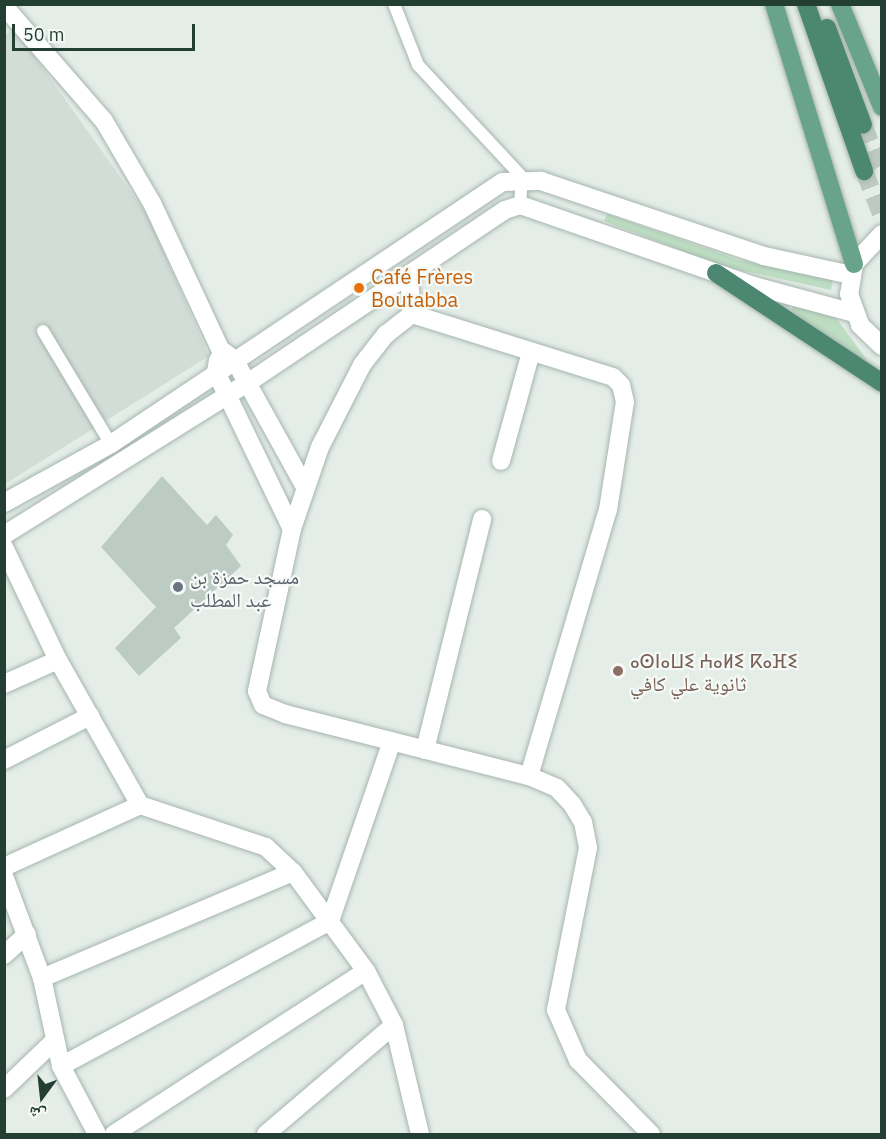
<!DOCTYPE html>
<html>
<head>
<meta charset="utf-8">
<style>
	body { margin:0 }
	#map { position:relative; width:886px; height:1139px; overflow:hidden; background:#e4ede8; font-family:"IBM Plex Sans","Noto Naskh Arabic","Noto Sans Tifinagh",sans-serif }
	div>[style] { position:absolute }
	.built>* { inset:0; background:#d2ddd7 }
	.green>* { inset:0; background:#bddec2 }
	.building>* { inset:0; background:#bccbc3 }
	.trunk-tunnel>* { height:18px; margin-top:-9px; transform-origin:0; background:repeating-linear-gradient(90deg,#bdcac4 0 18px,transparent 0 27px) }
	.roads { filter:drop-shadow(0 0 2px #a6b5ae) drop-shadow(0 0 2px #a6b5ae) }
	.service>* { height:12px; margin:-6px; padding:0 6px; transform-origin:6px; border-radius:6px; background:#fff }
	.minor>* { height:18px; margin:-9px; padding:0 9px; transform-origin:9px; border-radius:9px; background:#fff }
	.tertiary>* { height:18px; margin:-9px; padding:0 9px; transform-origin:9px; border-radius:9px; background:#fff }
	.primary>* { height:18px; margin:-9px; padding:0 9px; transform-origin:9px; border-radius:9px; background:#69a38c }
	.trunk>* { height:18px; margin:-9px; padding:0 9px; transform-origin:9px; border-radius:9px; background:#4c8772 }
	.dots>* { width:16px; height:16px; translate:-50% -50%; box-sizing:border-box; border:3px solid #f5faf7; border-radius:50% }
	span { translate:-50% -50%; white-space:nowrap; text-align:center; line-height:1.15; -webkit-text-stroke:4.5px #f5faf7; paint-order:stroke }
	.food-label { font-size:20px; color:#c56008 }
	.left { translate:0 -50%; text-align:left }
	.worship-label { font-size:20px; color:#5b616d }
	.education-label { font-size:20px; color:#785e54 }
	.frame { position:absolute; inset:0; border:6px solid #233f34; pointer-events:none }
	.north { position:absolute; left:12px; top:1067px; width:60px; height:60px; -webkit-text-stroke:4px #f5faf7; paint-order:stroke; rotate:195deg; font-size:16px; font-weight:700; line-height:24px; text-align:center; color:#233f34 }
	.north::after { content:''; display:block; margin:auto; width:21px; height:27px; background:#233f34; clip-path:polygon(50% 0,100% 100%,50% 72%,0 100%) }
	.scale { position:absolute; left:12px; top:24px; width:183px; height:27px; box-sizing:border-box; border:3px solid #233f34; border-top:0; padding-left:8px; font-size:18px; line-height:21px; white-space:nowrap; color:#233f34; -webkit-text-stroke:4px #f5faf7; paint-order:stroke }
</style>
</head>
<body>
<div id="map">
	<div class="built">
		<i style="clip-path:polygon(15px 29px,148px 216px,209px 356px,5px 484px,4px 35px)"></i>
	</div>
	<div class="green">
		<i style="clip-path:polygon(607px 214px,739px 260px,833px 278px,831px 290px,722px 266px,604px 221px)"></i>
		<i style="clip-path:polygon(794px 305px,834px 315px,867px 360px,856px 359px,791px 310px)"></i>
	</div>
	<div class="building">
		<i style="clip-path:polygon(162px 476px,207px 525px,216px 515px,233px 535px,226px 545px,241px 566px,174px 628px,181px 638px,139px 676px,115px 648px,156px 607px,101px 547px)"></i>
	</div>
	<div class="trunk-tunnel">
		<i style="left:863px;top:125px;width:50px;rotate:67.6deg"></i>
		<i style="left:864px;top:171px;width:48px;rotate:68.2deg"></i>
	</div>
	<div class="roads">
		<div class="service">
			<i style="left:394px;top:4px;width:66px;rotate:68.5deg"></i>
			<i style="left:418px;top:65px;width:153px;rotate:47.1deg"></i>
			<i style="left:522px;top:177px;width:28px;rotate:94deg"></i>
			<i style="left:43px;top:331px;width:132px;rotate:59deg"></i>
		</div>
		<div class="minor">
			<i style="left:4px;top:6px;width:152px;rotate:49deg"></i>
			<i style="left:104px;top:121px;width:95px;rotate:59.7deg"></i>
			<i style="left:152px;top:203px;width:161px;rotate:65deg"></i>
			<i style="left:220px;top:349px;width:17px;rotate:36deg"></i>
			<i style="left:234px;top:359px;width:146px;rotate:61deg"></i>
			<i style="left:409px;top:275px;width:39px;rotate:86deg"></i>
			<i style="left:218px;top:360px;width:12px;rotate:99deg"></i>
			<i style="left:216px;top:372px;width:174px;rotate:64.2deg"></i>
			<i style="left:501px;top:461px;width:113px;rotate:-74.6deg"></i>
			<i style="left:4px;top:547px;width:125px;rotate:64.5deg"></i>
			<i style="left:58px;top:660px;width:167px;rotate:60.5deg"></i>
			<i style="left:140px;top:805px;width:133px;rotate:18.4deg"></i>
			<i style="left:266px;top:847px;width:37px;rotate:43deg"></i>
			<i style="left:293px;top:872px;width:123px;rotate:53.6deg"></i>
			<i style="left:366px;top:971px;width:61px;rotate:62.6deg"></i>
			<i style="left:394px;top:1025px;width:112px;rotate:76.6deg"></i>
			<i style="left:4px;top:684px;width:59px;rotate:-24deg"></i>
			<i style="left:425px;top:750px;width:238px;rotate:-76.1deg"></i>
			<i style="left:4px;top:760px;width:97px;rotate:-27.1deg"></i>
			<i style="left:529px;top:776px;width:277px;rotate:-73.5deg"></i>
			<i style="left:608px;top:510px;width:109px;rotate:-81.1deg"></i>
			<i style="left:625px;top:402px;width:17px;rotate:-103deg"></i>
			<i style="left:621px;top:385px;width:11px;rotate:-135deg"></i>
			<i style="left:613px;top:377px;width:211px;rotate:-162.6deg"></i>
			<i style="left:412px;top:314px;width:33px;rotate:142deg"></i>
			<i style="left:386px;top:334px;width:39px;rotate:128deg"></i>
			<i style="left:362px;top:365px;width:92px;rotate:117.1deg"></i>
			<i style="left:320px;top:447px;width:87px;rotate:108.9deg"></i>
			<i style="left:292px;top:529px;width:166px;rotate:102.2deg"></i>
			<i style="left:257px;top:691px;width:15px;rotate:67deg"></i>
			<i style="left:263px;top:705px;width:24px;rotate:22deg"></i>
			<i style="left:285px;top:714px;width:252px;rotate:14.3deg"></i>
			<i style="left:529px;top:776px;width:30px;rotate:23deg"></i>
			<i style="left:557px;top:788px;width:22px;rotate:47deg"></i>
			<i style="left:572px;top:804px;width:21px;rotate:59deg"></i>
			<i style="left:583px;top:822px;width:26px;rotate:79deg"></i>
			<i style="left:588px;top:848px;width:165px;rotate:101.2deg"></i>
			<i style="left:556px;top:1010px;width:55px;rotate:66.3deg"></i>
			<i style="left:578px;top:1060px;width:104px;rotate:45.4deg"></i>
			<i style="left:4px;top:867px;width:149px;rotate:-24.5deg"></i>
			<i style="left:4px;top:876px;width:109px;rotate:69.6deg"></i>
			<i style="left:42px;top:978px;width:90px;rotate:77.8deg"></i>
			<i style="left:61px;top:1066px;width:77px;rotate:62.1deg"></i>
			<i style="left:4px;top:955px;width:31px;rotate:-42deg"></i>
			<i style="left:42px;top:978px;width:272px;rotate:-22.9deg"></i>
			<i style="left:61px;top:1066px;width:306px;rotate:-28.3deg"></i>
			<i style="left:330px;top:921px;width:190px;rotate:-71deg"></i>
			<i style="left:4px;top:1089px;width:69px;rotate:-43.8deg"></i>
			<i style="left:114px;top:1134px;width:300px;rotate:-32.9deg"></i>
			<i style="left:266px;top:1134px;width:168px;rotate:-40.4deg"></i>
		</div>
		<div class="tertiary">
			<i style="left:882px;top:234px;width:41px;rotate:133deg"></i>
			<i style="left:854px;top:264px;width:30px;rotate:99deg"></i>
			<i style="left:849px;top:294px;width:33px;rotate:70deg"></i>
			<i style="left:860px;top:325px;width:30px;rotate:44deg"></i>
			<i style="left:4px;top:503px;width:122px;rotate:-28.9deg"></i>
			<i style="left:111px;top:444px;width:471px;rotate:-33.8deg"></i>
			<i style="left:503px;top:182px;width:38px;rotate:-2deg"></i>
			<i style="left:541px;top:181px;width:235px;rotate:18.6deg"></i>
			<i style="left:764px;top:256px;width:89px;rotate:12.3deg"></i>
			<i style="left:4px;top:535px;width:285px;rotate:-32deg"></i>
			<i style="left:246px;top:384px;width:312px;rotate:-33.9deg"></i>
			<i style="left:505px;top:210px;width:16px;rotate:-18deg"></i>
			<i style="left:520px;top:205px;width:248px;rotate:19.1deg"></i>
			<i style="left:754px;top:286px;width:104px;rotate:15.1deg"></i>
		</div>
		<div class="primary">
			<i style="left:774px;top:4px;width:272px;rotate:72.9deg"></i>
			<i style="left:840px;top:4px;width:111px;rotate:67.8deg"></i>
		</div>
		<div class="trunk">
			<i style="left:806px;top:4px;width:177px;rotate:70.8deg"></i>
			<i style="left:827px;top:28px;width:103px;rotate:69.6deg"></i>
			<i style="left:716px;top:273px;width:199px;rotate:33.5deg"></i>
		</div>
	</div>
	<div class="dots">
		<i style="left:359px;top:288px;background:#e8710a"></i>
		<i style="left:178px;top:587px;background:#6b7280"></i>
		<i style="left:618px;top:671px;background:#8d6e63"></i>
	</div>
	<div class="food-label">
		<span class="left" style="left:371px;top:288px">Café Frères<br>Boutabba</span>
	</div>
	<div class="worship-label">
		<span class="left" style="left:190px;top:588px">مسجد حمزة بن<br>عبد المطلب</span>
	</div>
	<div class="education-label">
		<span class="left" style="left:630px;top:672px">ⴰⵙⵏⴰⵡⵉ ⵄⴰⵍⵉ ⴽⴰⴼⵉ<br>ثانوية علي كافي</span>
	</div>
	<div class="frame"></div>
	<div class="north">ش</div>
	<div class="scale">50 m</div>
</div>
</body>
</html>
